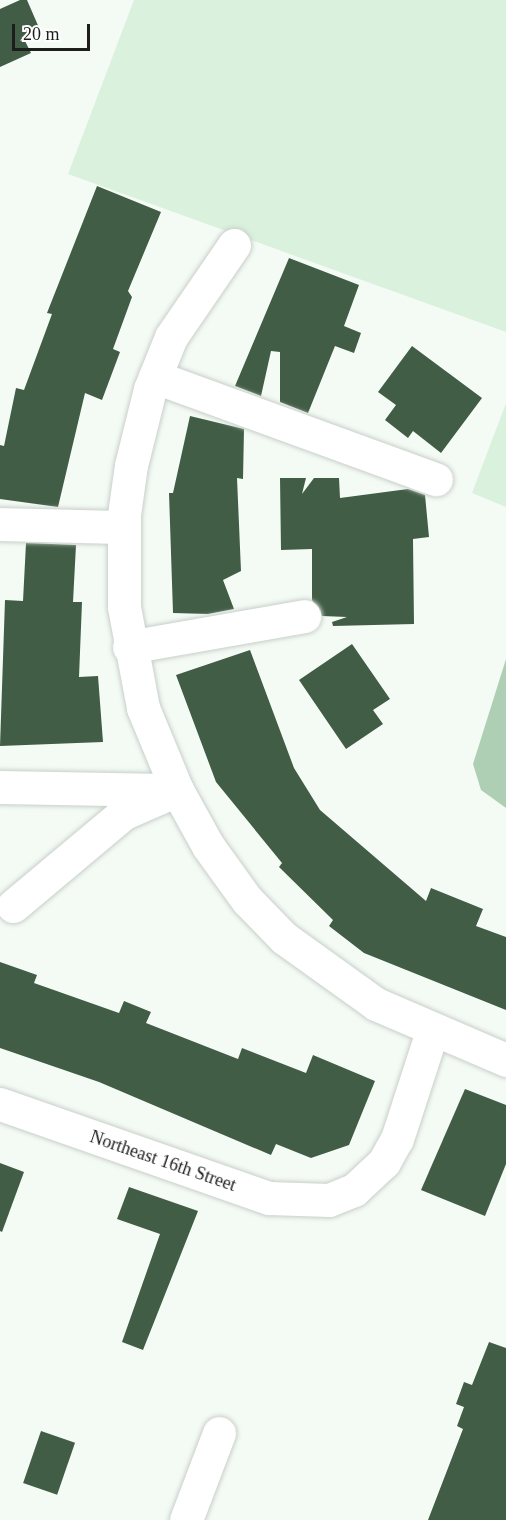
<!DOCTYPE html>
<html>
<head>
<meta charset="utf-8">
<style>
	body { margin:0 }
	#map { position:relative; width:506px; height:1520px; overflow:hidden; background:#f4fbf5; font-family:"Times New Roman",serif }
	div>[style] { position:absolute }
	.green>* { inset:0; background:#daf1dd }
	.water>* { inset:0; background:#afcfb4 }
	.building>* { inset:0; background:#415d46; transform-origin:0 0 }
	.roads { filter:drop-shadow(0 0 2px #c8cfc9) drop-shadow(0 0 2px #c8cfc9) }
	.minor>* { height:33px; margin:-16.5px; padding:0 16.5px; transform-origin:16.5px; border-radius:16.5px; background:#fff }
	span { translate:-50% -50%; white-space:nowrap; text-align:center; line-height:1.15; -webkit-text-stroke:6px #fff; paint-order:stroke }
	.street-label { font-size:18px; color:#1c1e1c }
	.scale { position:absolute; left:12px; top:24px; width:78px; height:27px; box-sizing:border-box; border:3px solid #1c1e1c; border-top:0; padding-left:8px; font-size:18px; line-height:21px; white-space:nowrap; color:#1c1e1c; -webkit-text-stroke:4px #fff; paint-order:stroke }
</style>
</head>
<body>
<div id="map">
	<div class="green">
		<i style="clip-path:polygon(134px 0,506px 0,506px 332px,68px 174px)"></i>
		<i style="clip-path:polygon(506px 403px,506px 507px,472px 493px)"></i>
	</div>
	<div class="water">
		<i style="clip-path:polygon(506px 659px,506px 808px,481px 790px,473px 764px)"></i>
	</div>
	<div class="building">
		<i style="clip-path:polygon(20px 0,27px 0,40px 30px,23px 37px,31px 53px,0 67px,0 9px)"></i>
		<i style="clip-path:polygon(97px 186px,161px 212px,128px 291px,132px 297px,113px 349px,120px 352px,102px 400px,85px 393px,58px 507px,0 499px,0 445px,4px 446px,16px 388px,24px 390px,52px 314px,47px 313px)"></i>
		<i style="clip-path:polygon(289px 258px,359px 285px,344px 326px,361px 333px,354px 353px,335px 346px,308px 413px,280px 402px,280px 352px,271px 351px,261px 396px,235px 386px)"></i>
		<i style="clip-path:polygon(412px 346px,482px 398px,441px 453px,413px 431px,408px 438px,385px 420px,396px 405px,378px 392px)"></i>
		<i style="clip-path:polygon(190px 416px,244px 429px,243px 479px,237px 478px,241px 571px,223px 580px,234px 609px,208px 614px,173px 613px,169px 493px,173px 493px)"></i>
		<i style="clip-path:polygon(280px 478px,306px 478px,302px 494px,314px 478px,339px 478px,340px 498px,408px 489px,425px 495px,429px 537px,413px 539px,414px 624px,333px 626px,332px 622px,347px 617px,322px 616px,312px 600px,312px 549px,281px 550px)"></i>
		<i style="clip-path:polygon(26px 543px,76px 545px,73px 602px,82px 602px,79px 677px,98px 676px,103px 742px,0 746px,5px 600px,23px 601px)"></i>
		<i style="clip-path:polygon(352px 644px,390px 699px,373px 710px,383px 724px,346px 749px,299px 680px)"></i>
		<i style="clip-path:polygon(250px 650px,294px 768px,320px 810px,426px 901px,431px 888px,483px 909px,476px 926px,506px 937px,506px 1010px,364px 953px,329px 926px,333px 920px,279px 867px,282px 863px,216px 782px,176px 675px)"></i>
		<i style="clip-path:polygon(0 962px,37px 975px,34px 983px,119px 1013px,124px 1001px,151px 1012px,146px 1023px,238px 1059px,242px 1048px,306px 1073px,313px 1055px,375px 1081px,349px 1145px,311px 1158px,276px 1144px,271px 1155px,99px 1082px,0 1048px)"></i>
		<i style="clip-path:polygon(465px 1089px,506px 1105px,506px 1164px,485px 1216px,421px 1190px)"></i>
		<i style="clip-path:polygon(0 1163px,24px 1172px,2px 1232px,0 1231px)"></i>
		<i style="clip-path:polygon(129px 1187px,198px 1211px,143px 1350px,122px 1342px,160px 1234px,117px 1219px)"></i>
		<i style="clip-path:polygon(489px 1342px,506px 1348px,506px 1520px,428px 1520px,463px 1429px,457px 1426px,464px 1407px,456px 1404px,464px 1382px,472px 1385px)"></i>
		<i style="left:41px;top:1431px;width:36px;height:55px;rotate:19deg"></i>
	</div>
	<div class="roads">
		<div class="minor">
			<i style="left:234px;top:245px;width:112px;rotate:124.4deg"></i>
			<i style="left:171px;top:337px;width:56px;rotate:112deg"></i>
			<i style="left:150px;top:389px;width:78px;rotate:104deg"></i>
			<i style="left:131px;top:465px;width:50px;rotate:98deg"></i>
			<i style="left:124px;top:515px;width:92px;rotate:90deg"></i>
			<i style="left:124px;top:607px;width:103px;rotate:79.3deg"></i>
			<i style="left:143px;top:708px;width:89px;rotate:67.5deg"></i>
			<i style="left:177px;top:790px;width:64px;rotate:61deg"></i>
			<i style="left:208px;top:846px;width:67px;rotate:54.2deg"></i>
			<i style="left:247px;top:900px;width:53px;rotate:45.8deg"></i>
			<i style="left:284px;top:938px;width:113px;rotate:35.7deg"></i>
			<i style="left:376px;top:1004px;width:142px;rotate:23.3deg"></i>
			<i style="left:155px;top:377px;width:299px;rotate:20deg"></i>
			<i style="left:0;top:524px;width:124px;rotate:1.4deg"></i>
			<i style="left:129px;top:647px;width:178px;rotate:-10deg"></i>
			<i style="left:0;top:787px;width:166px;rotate:1deg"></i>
			<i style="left:13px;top:906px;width:145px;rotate:-40deg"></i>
			<i style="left:124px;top:813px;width:58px;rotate:-23.5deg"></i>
			<i style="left:0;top:1104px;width:285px;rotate:19.3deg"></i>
			<i style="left:269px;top:1198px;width:60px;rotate:1.9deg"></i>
			<i style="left:329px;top:1200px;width:27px;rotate:-22deg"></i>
			<i style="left:354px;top:1190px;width:41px;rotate:-43deg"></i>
			<i style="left:384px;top:1162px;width:26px;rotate:-61deg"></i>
			<i style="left:397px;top:1139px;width:114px;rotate:-72deg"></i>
			<i style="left:186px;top:1520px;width:93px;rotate:-69.2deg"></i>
		</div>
	</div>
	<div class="street-label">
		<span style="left:163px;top:1161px;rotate:19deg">Northeast 16th Street</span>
	</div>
	<div class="scale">20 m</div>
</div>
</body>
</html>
